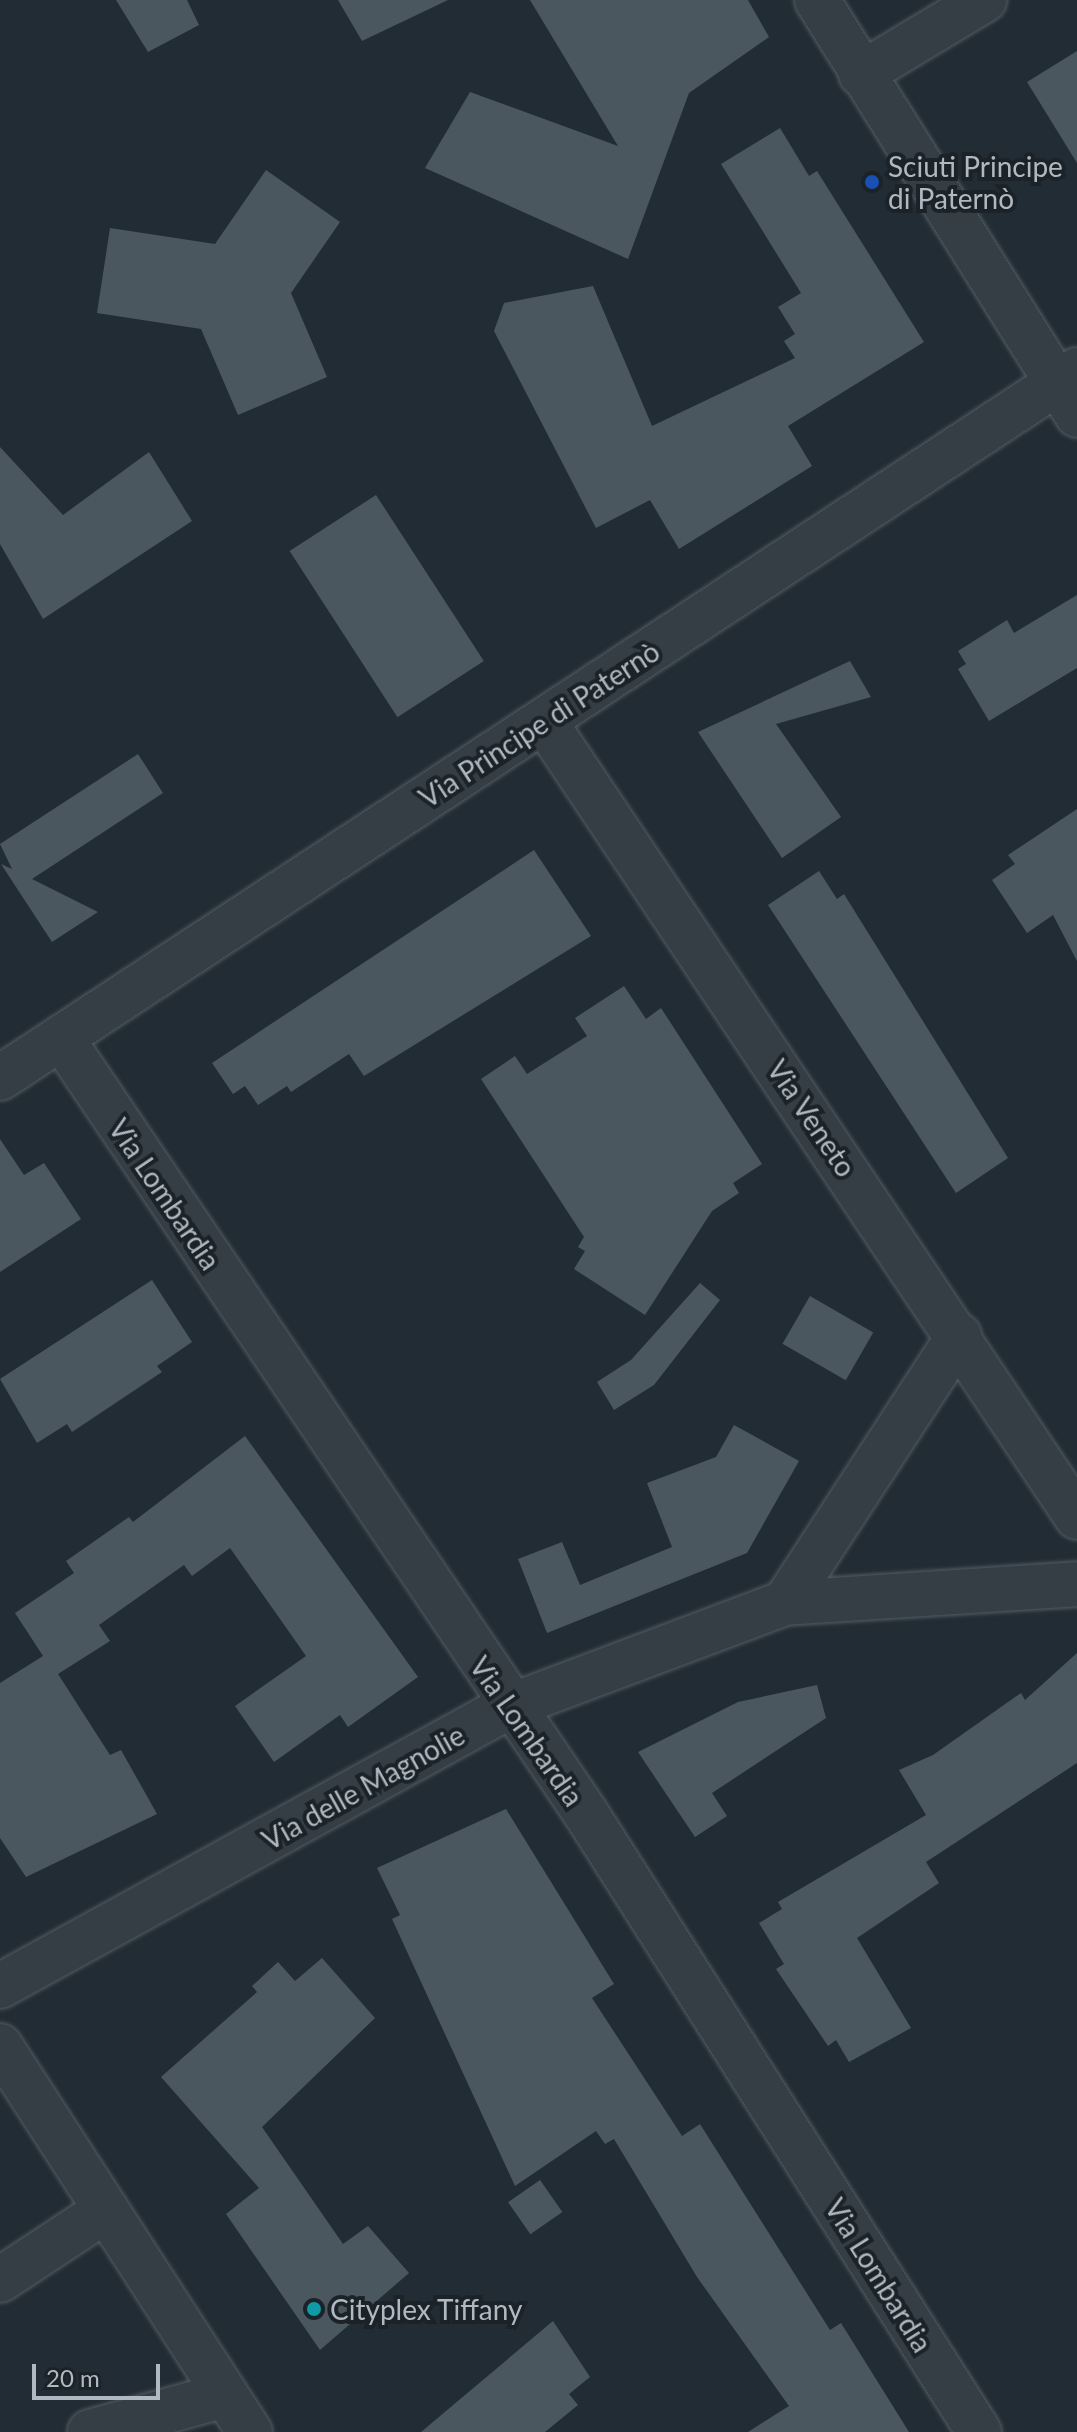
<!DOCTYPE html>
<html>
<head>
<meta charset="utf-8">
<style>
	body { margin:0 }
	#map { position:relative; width:1077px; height:2432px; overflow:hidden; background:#222c34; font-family:Lato,sans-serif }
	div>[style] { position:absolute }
	.building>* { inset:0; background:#4b575f; transform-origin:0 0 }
	.roads { filter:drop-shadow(0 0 2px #535c62) drop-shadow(0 0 2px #535c62) }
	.minor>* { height:44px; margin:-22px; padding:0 22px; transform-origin:22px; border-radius:22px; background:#353e45 }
	.tertiary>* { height:44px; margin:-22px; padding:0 22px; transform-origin:22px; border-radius:22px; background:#353e45 }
	.dots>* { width:22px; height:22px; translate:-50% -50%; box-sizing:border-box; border:4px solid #1b2329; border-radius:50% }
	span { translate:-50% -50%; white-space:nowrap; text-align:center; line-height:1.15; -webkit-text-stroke:8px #1b2329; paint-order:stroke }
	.poi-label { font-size:28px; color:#b0b9c1 }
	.left { translate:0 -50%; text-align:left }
	.street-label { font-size:28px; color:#b0b9c1 }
	.scale { position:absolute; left:32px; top:2364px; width:128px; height:36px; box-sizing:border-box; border:4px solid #b0b9c1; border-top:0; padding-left:10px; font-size:24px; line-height:28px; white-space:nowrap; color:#b0b9c1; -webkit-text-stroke:6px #1b2329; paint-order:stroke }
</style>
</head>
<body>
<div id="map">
	<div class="building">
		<i style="clip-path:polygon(116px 0,187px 0,199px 25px,148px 52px)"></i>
		<i style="clip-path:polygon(338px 0,448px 0,362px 41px)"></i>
		<i style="clip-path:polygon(530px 0,748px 0,769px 37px,689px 93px,628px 259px,425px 168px,470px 92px,618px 146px)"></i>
		<i style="clip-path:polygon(1077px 51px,1077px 163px,1027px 82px)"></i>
		<i style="clip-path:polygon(780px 128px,809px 176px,817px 171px,924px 342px,788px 426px,812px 466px,679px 549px,650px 500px,596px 528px,494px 331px,504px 303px,593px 286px,652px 426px,795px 358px,784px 341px,795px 334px,778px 307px,801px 293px,721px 164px)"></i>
		<i style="clip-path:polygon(266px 170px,340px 222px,291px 293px,327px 377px,238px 415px,201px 329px,97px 313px,110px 228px,215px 244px)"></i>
		<i style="clip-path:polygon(0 447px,63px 515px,149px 452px,192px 521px,43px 619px,0 544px)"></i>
		<i style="left:376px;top:495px;width:198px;height:103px;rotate:57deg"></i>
		<i style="clip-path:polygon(1077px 595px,1077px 668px,989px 721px,958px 669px,966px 664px,958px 651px,1007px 620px,1014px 633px)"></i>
		<i style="clip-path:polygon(850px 661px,871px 697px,776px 724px,841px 817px,782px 858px,698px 732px)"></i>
		<i style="clip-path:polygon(138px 754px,163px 793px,32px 879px,98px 912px,52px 942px,1px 864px,12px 869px,0 844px)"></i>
		<i style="clip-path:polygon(1077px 809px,1077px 961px,1053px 915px,1027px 933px,992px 880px,1015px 864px,1008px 855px)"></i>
		<i style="clip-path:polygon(534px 850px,591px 936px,364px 1076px,349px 1054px,291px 1092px,287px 1086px,258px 1105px,245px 1086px,233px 1094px,212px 1063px)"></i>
		<i style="clip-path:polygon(819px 871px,837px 899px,844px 894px,1008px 1158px,956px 1193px,768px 905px)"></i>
		<i style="clip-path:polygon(624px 986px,646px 1019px,661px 1008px,762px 1164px,733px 1183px,739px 1193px,712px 1211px,645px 1315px,574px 1269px,585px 1251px,578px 1247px,584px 1237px,481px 1079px,515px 1056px,527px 1074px,587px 1036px,575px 1018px)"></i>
		<i style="clip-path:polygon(0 1139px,24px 1175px,44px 1163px,81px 1219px,0 1272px)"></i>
		<i style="clip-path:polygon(152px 1280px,192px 1342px,157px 1366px,162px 1372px,72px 1432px,67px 1424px,37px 1443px,0 1379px)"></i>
		<i style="clip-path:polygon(700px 1283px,720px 1300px,654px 1385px,614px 1410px,597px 1382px,631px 1360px)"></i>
		<i style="left:810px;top:1296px;width:73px;height:55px;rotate:30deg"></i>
		<i style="clip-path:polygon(734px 1425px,799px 1461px,747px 1553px,547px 1633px,518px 1559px,562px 1542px,580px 1585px,672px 1547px,647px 1483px,716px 1457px)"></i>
		<i style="clip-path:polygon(245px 1436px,418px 1677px,348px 1727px,340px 1715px,274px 1762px,235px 1706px,306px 1656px,230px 1548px,192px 1576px,184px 1565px,99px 1625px,110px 1641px,58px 1674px,110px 1755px,121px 1750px,157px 1814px,26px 1877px,0 1838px,0 1683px,43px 1656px,15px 1613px,74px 1573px,66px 1561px,129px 1517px,133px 1522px)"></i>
		<i style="clip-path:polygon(1077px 1653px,1077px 1763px,926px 1862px,939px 1883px,857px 1938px,911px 2028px,849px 2062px,836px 2040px,828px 2046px,776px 1969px,784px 1964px,759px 1923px,782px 1909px,778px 1902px,926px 1815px,899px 1770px,933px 1755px,1021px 1693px,1025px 1700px)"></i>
		<i style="clip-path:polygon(817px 1685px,826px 1718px,712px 1793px,727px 1816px,695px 1837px,638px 1752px,738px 1702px)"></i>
		<i style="clip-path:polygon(506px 1809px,614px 1984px,592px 1998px,682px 2136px,700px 2124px,830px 2330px,841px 2323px,909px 2432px,748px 2432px,789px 2406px,697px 2277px,614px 2139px,605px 2144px,596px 2131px,515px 2186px,392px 1919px,400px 1915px,377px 1868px)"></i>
		<i style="clip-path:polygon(322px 1958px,375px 2018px,262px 2127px,343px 2244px,368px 2226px,409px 2273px,320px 2350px,226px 2214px,259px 2188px,161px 2077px,257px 1992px,252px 1986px,278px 1962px,295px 1981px)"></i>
		<i style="left:540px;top:2180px;width:39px;height:39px;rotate:55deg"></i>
		<i style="clip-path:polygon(553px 2321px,590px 2377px,569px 2394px,578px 2405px,545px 2432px,421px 2432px)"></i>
	</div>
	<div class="roads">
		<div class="minor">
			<i style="left:861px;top:74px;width:144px;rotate:-31deg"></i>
			<i style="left:544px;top:721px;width:958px;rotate:56.19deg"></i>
			<i style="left:62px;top:1039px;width:937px;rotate:55.92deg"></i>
			<i style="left:587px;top:1815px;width:731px;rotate:57.57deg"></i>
			<i style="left:0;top:1078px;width:1289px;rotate:-33.32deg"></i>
			<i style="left:785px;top:1603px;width:319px;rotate:-56.9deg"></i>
			<i style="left:0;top:1986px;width:580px;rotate:-28.78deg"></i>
			<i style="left:508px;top:1707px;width:296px;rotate:-20.6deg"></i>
			<i style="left:785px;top:1603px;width:293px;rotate:-3.7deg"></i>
			<i style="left:0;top:2280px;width:127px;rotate:-33.4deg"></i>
			<i style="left:90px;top:2432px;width:140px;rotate:-15.3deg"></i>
		</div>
		<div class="tertiary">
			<i style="left:817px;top:0;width:490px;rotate:57.9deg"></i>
			<i style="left:0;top:2046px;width:460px;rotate:57.1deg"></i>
		</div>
	</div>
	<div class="dots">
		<i style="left:872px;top:182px;background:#1a4fb4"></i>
		<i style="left:314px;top:2309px;background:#0f9aa8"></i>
	</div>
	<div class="poi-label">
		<span class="left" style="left:888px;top:182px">Sciuti Principe<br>di Paternò</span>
		<span class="left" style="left:330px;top:2309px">Cityplex Tiffany</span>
	</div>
	<div class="street-label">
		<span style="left:539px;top:724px;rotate:-33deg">Via Principe di Paternò</span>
		<span style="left:812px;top:1118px;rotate:56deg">Via Veneto</span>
		<span style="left:165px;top:1194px;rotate:56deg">Via Lombardia</span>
		<span style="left:527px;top:1731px;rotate:55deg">Via Lombardia</span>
		<span style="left:363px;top:1787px;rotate:-29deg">Via delle Magnolie</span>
		<span style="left:879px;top:2275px;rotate:58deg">Via Lombardia</span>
	</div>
	<div class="scale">20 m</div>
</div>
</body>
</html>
